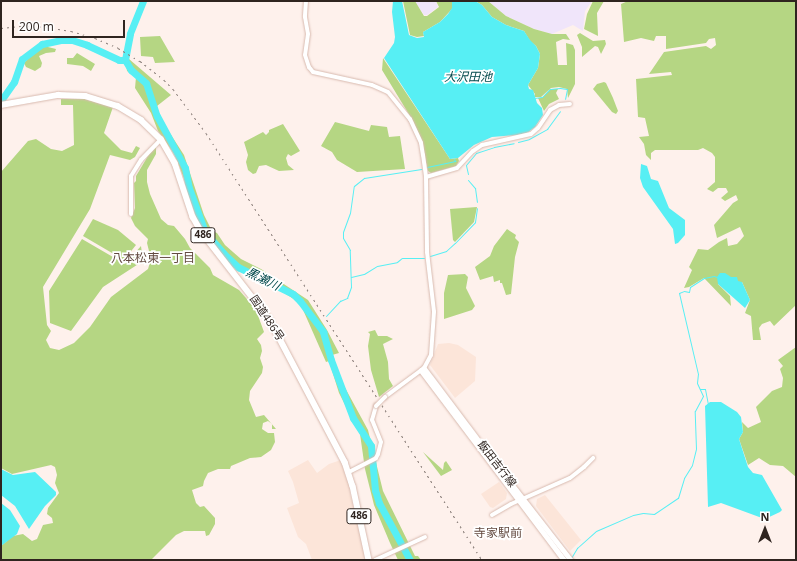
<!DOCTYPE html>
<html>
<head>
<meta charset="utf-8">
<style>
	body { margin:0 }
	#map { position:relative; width:797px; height:561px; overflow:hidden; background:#fef1ec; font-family:"Open Sans","Noto Sans JP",sans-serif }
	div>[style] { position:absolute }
	.commercial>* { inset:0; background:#fce5d9 }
	.medical>* { inset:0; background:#f0e5fa }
	.green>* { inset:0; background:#b5d683 }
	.water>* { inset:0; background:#57eff4 }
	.stream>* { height:1px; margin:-0.5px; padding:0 0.5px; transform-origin:0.5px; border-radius:0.5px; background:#57eff4 }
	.river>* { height:7px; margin:-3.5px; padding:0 3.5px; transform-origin:3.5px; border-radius:3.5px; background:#57eff4 }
	.roads { filter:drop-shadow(0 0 1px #d8baaf) drop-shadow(0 0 1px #d8baaf) }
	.tertiary>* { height:4px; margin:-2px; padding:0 2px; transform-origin:2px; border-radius:2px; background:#fff }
	.secondary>* { height:4.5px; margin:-2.25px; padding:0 2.25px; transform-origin:2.25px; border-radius:2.25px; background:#fff }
	.trunk>* { height:5.5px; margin:-2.75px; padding:0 2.75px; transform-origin:2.75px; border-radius:2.75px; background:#fff }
	.rail>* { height:1px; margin-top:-0.5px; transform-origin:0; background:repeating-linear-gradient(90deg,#8d817c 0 2px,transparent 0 6px) }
	.bridges { filter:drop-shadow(0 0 1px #d8baaf) drop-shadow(0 0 1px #d8baaf) }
	.tertiary-bridge>* { height:4px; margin:-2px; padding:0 2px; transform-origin:2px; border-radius:2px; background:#fff }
	span { translate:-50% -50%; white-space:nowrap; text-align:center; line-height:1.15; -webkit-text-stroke:3.5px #fff; paint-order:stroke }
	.shield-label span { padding:1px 3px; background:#fff; border:1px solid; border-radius:3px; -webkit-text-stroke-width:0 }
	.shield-label { font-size:10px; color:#2f241f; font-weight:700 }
	.street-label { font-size:11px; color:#2f241f }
	.water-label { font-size:12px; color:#00484b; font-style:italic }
	.neighbourhood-label { font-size:12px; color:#634a40 }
	.frame { position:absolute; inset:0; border:2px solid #2f241f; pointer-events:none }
	.north { position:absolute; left:745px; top:509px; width:40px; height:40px; -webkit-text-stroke:3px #fff; paint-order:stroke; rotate:0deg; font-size:11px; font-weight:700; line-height:16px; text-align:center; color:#2f241f }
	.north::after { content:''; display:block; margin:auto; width:14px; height:18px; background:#2f241f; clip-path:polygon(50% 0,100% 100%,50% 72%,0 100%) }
	.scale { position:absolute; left:12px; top:20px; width:113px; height:18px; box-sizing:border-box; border:2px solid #2f241f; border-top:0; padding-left:5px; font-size:12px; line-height:14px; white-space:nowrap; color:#2f241f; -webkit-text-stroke:3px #fff; paint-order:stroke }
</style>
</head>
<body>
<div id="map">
	<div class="commercial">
		<i style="clip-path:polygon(449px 343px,458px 345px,476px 357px,475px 381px,455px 398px,430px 365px,438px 344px)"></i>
		<i style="clip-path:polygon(308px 460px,317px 473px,329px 464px,341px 460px,349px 479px,350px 494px,365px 553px,363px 560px,312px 560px,306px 544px,298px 537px,287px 508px,299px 503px,293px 482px,288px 471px)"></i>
		<i style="clip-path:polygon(499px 482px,507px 493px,506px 499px,493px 508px,490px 507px,481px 494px)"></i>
		<i style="clip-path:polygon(545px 495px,581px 540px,570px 551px,536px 506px,537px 499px)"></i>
	</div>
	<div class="medical">
		<i style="clip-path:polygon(436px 1px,438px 7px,427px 15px,424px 15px,415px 2px)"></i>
		<i style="clip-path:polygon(488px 1px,592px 1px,585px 11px,583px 31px,573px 25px,552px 34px,534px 29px,506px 16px)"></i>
	</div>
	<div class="green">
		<i style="clip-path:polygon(403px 1px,415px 1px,424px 16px,427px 16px,439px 7px,436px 1px,452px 1px,452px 9px,440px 22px,423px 32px,424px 36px,417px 37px,410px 35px)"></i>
		<i style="clip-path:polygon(475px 1px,488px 1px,506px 16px,534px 29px,552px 34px,566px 34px,570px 40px,563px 39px,556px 42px,558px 65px,567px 65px,566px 43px,573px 45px,575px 50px,575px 84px,568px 98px,567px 89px,559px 87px,551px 88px,541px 97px,534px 97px,535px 94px,528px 85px,538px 68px,540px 54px,536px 46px,530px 41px,524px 31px,506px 25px,492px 17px,482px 5px)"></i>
		<i style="clip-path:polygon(593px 1px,604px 1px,597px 13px,598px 36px,584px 29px,587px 14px)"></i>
		<i style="clip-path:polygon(628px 1px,796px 1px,796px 305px,774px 326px,770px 321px,762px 324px,759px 328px,761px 340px,753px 340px,751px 316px,745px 313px,750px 300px,742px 282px,718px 284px,730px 296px,731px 306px,704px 278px,689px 287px,684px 288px,692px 270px,689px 267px,698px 249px,708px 250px,719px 242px,727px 238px,728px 246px,737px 244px,744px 236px,740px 227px,717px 238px,714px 225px,733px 203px,738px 200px,736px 195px,725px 201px,721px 198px,728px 192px,726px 188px,718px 188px,713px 192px,707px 189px,715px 182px,715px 157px,712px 153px,703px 148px,698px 150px,655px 150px,651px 153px,651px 160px,646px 155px,644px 144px,639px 137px,649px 136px,645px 118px,638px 117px,636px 79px,672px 75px,671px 72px,649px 74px,664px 52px,706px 46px,711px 49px,716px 45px,715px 38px,709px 39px,706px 43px,666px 49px,666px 36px,656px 36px,654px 41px,641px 38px,624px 42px,621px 4px)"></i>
		<i style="clip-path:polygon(580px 33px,593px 41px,605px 40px,606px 44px,601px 54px,598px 47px,595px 46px,582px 57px,582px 47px,577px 35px)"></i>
		<i style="clip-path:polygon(160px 36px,175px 62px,155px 63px,153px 57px,141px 56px,140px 37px)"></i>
		<i style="clip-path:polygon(44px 46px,56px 49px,55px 52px,46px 53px,39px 56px,42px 63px,41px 67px,35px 71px,26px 67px,24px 63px,38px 48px)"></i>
		<i style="clip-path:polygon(77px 53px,95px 64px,91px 71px,83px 66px,67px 64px,67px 58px,73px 58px)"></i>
		<i style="clip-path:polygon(383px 58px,450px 159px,458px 158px,459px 161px,456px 166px,431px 173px,428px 171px,422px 145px,413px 121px,382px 70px)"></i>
		<i style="clip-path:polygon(129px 59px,171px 95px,157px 106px,160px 118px,184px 155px,204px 215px,212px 231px,217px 233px,225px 245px,241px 259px,261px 269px,308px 300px,327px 330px,339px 353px,332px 355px,343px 384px,368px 430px,383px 491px,415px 556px,418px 556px,421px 560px,398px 560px,390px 543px,374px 505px,365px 469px,360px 434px,339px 393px,329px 361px,326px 362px,300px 303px,281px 291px,238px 270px,204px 231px,175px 155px,158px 131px,151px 113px,135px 88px,136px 77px,127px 71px,126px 63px)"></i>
		<i style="clip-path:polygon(604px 82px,606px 83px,613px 98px,618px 111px,616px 114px,612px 112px,593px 89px,597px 84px)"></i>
		<i style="clip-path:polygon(550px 89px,558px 89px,556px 93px,559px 99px,549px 104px,544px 111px,538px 98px,542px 98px)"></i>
		<i style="clip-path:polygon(61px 99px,85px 99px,113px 107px,104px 133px,121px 150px,132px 153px,136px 146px,140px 148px,135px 157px,130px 160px,110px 155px,90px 209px,43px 287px,47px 325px,51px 331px,46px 340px,50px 348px,59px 350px,74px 343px,90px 327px,111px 297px,148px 269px,151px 259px,147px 243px,148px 239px,135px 226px,131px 218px,135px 208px,134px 183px,136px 181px,136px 176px,151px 151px,156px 147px,156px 154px,147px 170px,147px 182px,150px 194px,161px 219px,168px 225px,174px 226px,185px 239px,190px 248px,210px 268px,213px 275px,239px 290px,246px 298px,256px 310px,264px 332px,257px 339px,261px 345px,262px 351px,260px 358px,263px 367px,262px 373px,250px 391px,249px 400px,256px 417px,264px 415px,276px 429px,272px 429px,272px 424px,268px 421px,263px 423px,262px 429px,268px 433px,274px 433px,275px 442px,271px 450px,261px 457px,250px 458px,231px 466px,230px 469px,218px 469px,208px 473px,204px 481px,203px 486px,192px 490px,196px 503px,200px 507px,204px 506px,215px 518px,215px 524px,209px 535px,206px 536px,205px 531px,184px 531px,176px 535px,151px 560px,1px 560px,1px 546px,13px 536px,23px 534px,32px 541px,37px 539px,43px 525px,53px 523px,52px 518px,47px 514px,48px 508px,59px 493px,55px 483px,57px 475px,55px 467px,51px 465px,12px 474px,1px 468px,1px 172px,28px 141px,36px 139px,51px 149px,62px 151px,74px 145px,73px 105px,61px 105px)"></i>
		<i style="clip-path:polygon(335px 122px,369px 131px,371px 125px,387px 127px,389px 137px,400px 136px,405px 169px,357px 172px,337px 160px,332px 152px,321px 146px)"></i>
		<i style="clip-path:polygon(283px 124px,300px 151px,291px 156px,288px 154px,286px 158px,288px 165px,294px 170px,279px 171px,266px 165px,259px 166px,256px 173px,253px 174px,248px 170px,246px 162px,248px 155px,244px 142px,263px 132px,266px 135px,269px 132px,269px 130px)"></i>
		<i style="clip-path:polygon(477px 207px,474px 222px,455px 242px,453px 240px,450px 209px)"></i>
		<i style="clip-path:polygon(93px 219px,118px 230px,136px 245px,124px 260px,83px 236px)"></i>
		<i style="clip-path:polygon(507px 229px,516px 235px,515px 238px,519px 242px,515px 257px,511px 294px,506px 295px,502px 283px,500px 283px,500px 280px,494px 282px,493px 276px,480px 280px,475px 267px,490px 256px,494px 246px)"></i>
		<i style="clip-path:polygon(82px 239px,125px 264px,141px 246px,143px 261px,103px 287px,71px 331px,50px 323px,49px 291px)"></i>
		<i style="clip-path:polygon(465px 274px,468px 277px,466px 288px,475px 306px,472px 310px,444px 319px,444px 293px,448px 275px)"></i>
		<i style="clip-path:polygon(375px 330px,378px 336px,387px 336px,393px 339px,383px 344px,388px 362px,389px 379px,393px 386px,379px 397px,371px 370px,368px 346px,370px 334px,368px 332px)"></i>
		<i style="clip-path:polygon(796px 347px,795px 461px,796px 477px,783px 466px,770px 465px,759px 458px,748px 465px,739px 439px,743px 432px,742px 422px,748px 428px,761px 422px,756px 407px,772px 391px,782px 387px,783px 378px,780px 369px,783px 366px,778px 360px)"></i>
		<i style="clip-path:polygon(423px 452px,443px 470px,444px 463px,446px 461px,452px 470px,441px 476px)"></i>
	</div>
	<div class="water">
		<i style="clip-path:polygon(393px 1px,402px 1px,409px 35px,417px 38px,424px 37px,423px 32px,440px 22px,448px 14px,452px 8px,452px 1px,475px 1px,482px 5px,492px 17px,506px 25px,524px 31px,530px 40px,536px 46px,540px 54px,538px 68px,528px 85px,529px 89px,533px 90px,537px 103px,542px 108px,543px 115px,535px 127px,527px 133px,518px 135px,492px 137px,474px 145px,458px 158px,450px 159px,384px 58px,394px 43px,395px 37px,392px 12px)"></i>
		<i style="clip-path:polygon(641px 164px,647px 166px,651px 179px,658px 181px,669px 208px,685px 220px,685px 235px,678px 243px,675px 244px,673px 229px,643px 187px,640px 178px)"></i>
		<i style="clip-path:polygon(720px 273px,725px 273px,731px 277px,737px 277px,738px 281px,742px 282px,750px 300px,745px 308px,718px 284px,717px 277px)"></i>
		<i style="clip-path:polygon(710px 402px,721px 402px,737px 412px,741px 417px,743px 432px,739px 439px,748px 467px,753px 473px,762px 475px,782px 510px,780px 512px,765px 519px,721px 503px,708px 507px,705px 406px)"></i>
		<i style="clip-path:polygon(1px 469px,13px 475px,35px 472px,56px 492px,56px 495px,45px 506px,29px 529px,15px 506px,1px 495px)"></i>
		<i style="clip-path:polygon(1px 503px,10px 510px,20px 526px,17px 534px,1px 546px)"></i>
	</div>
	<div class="stream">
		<i style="left:534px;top:98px;width:8px;rotate:-7deg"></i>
		<i style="left:542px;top:97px;width:11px;rotate:-45deg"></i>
		<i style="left:550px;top:89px;width:10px;rotate:-6deg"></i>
		<i style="left:560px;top:88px;width:7px;rotate:8deg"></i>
		<i style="left:567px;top:89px;width:10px;rotate:101deg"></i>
		<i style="left:518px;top:142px;width:11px;rotate:-15deg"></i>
		<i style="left:529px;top:139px;width:21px;rotate:-29deg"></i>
		<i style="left:547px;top:129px;width:22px;rotate:-54deg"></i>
		<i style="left:427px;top:167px;width:29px;rotate:-12deg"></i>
		<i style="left:455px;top:161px;width:2px;rotate:-117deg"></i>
		<i style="left:468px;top:174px;width:9px;rotate:-103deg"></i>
		<i style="left:466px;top:165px;width:16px;rotate:-50deg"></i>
		<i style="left:476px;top:153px;width:19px;rotate:-18deg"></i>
		<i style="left:494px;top:147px;width:20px;rotate:-11deg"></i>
		<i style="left:468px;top:180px;width:11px;rotate:49deg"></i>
		<i style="left:475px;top:188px;width:14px;rotate:82deg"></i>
		<i style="left:430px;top:256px;width:17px;rotate:-17deg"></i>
		<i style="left:446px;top:251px;width:12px;rotate:-42deg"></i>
		<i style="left:455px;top:243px;width:29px;rotate:-46deg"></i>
		<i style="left:475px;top:222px;width:14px;rotate:-82deg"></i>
		<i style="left:351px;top:277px;width:13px;rotate:-13deg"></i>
		<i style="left:364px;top:274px;width:15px;rotate:-32deg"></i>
		<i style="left:377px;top:266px;width:20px;rotate:-11deg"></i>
		<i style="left:397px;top:262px;width:6px;rotate:-39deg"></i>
		<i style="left:402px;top:258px;width:22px"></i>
		<i style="left:326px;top:316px;width:21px;rotate:-47deg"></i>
		<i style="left:340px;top:301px;width:8px;rotate:-23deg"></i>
		<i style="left:347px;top:298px;width:12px;rotate:-70deg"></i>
		<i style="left:351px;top:287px;width:37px;rotate:-92deg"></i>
		<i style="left:350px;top:250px;width:14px;rotate:-120deg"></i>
		<i style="left:343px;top:238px;width:6px;rotate:-90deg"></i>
		<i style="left:343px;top:232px;width:20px;rotate:-70deg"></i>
		<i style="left:350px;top:213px;width:27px;rotate:-82deg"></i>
		<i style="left:354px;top:186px;width:13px;rotate:-39deg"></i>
		<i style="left:364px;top:178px;width:58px;rotate:-9deg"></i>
		<i style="left:316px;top:321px;width:2px;rotate:-27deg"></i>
		<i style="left:700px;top:389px;width:5px"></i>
		<i style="left:705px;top:389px;width:15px;rotate:79deg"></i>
		<i style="left:571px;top:558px;width:12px;rotate:-59deg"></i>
		<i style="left:577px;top:548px;width:25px;rotate:-42deg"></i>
		<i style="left:596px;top:531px;width:40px;rotate:-23.4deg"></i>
		<i style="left:633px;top:515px;width:10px;rotate:-11deg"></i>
		<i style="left:643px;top:513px;width:11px;rotate:5deg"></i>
		<i style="left:654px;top:514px;width:29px;rotate:-34deg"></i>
		<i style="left:678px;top:498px;width:21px;rotate:-73deg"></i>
		<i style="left:684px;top:478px;width:15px;rotate:-58deg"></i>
		<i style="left:692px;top:465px;width:16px;rotate:-76deg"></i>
		<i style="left:696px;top:449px;width:38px;rotate:-92deg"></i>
		<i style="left:695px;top:411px;width:17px;rotate:-62deg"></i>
		<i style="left:703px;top:396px;width:14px;rotate:-115deg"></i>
		<i style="left:697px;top:383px;width:9px;rotate:-84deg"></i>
		<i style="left:698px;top:374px;width:83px;rotate:-103.2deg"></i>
		<i style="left:679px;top:293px;width:5px;rotate:-22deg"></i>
		<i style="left:684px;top:291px;width:5px;rotate:11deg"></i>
		<i style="left:689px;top:292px;width:5px;rotate:-79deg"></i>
		<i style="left:690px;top:287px;width:17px;rotate:-33deg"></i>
		<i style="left:704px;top:278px;width:10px;rotate:-11deg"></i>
		<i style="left:714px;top:276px;width:3px;rotate:18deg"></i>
	</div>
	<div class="river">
		<i style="left:143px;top:1px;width:35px;rotate:112deg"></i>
		<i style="left:130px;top:34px;width:26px;rotate:101deg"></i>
		<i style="left:125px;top:60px;width:12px;rotate:59deg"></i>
		<i style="left:131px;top:70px;width:20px;rotate:41deg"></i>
		<i style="left:146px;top:83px;width:35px;rotate:72deg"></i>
		<i style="left:157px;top:116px;width:59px;rotate:61.7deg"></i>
		<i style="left:185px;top:168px;width:20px;rotate:79deg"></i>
		<i style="left:189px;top:188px;width:47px;rotate:70deg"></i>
		<i style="left:205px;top:232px;width:28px;rotate:49deg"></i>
		<i style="left:223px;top:253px;width:21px;rotate:43deg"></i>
		<i style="left:238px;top:267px;width:61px;rotate:26.1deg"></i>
		<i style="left:293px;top:294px;width:10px;rotate:45deg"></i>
		<i style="left:300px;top:301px;width:39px;rotate:53deg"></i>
		<i style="left:323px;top:332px;width:29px;rotate:74deg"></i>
		<i style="left:331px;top:360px;width:62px;rotate:69.2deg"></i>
		<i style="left:353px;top:418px;width:33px;rotate:57deg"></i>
		<i style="left:371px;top:446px;width:44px;rotate:84.8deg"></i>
		<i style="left:375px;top:490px;width:14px;rotate:73deg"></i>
		<i style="left:379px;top:503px;width:65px;rotate:61.5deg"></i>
		<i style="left:2px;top:99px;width:21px;rotate:-55deg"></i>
		<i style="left:14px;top:82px;width:24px;rotate:-71deg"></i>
		<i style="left:22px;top:59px;width:25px;rotate:-37deg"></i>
		<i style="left:42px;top:44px;width:19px;rotate:-12deg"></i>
		<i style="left:61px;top:40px;width:11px"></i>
		<i style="left:72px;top:40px;width:16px;rotate:18deg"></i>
		<i style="left:87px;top:45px;width:35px;rotate:25deg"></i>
		<i style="left:119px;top:60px;width:6px"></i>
	</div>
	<div class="roads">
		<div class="tertiary">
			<i style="left:306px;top:1px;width:16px;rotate:94deg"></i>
			<i style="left:305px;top:17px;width:17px;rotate:80deg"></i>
			<i style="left:308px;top:34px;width:21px;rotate:98deg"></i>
			<i style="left:305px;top:55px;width:13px;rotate:72deg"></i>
			<i style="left:309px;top:67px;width:6px;rotate:51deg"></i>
			<i style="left:313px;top:72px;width:60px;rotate:12.4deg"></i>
			<i style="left:372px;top:85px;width:17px;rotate:24deg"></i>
			<i style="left:388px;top:92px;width:35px;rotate:51deg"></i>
			<i style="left:410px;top:119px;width:26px;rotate:65deg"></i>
			<i style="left:421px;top:143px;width:12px;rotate:81deg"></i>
			<i style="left:423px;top:155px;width:22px;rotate:82deg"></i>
			<i style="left:426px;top:177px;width:75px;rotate:89.2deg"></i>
			<i style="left:427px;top:252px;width:60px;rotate:83.3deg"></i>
			<i style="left:434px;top:312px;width:43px;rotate:94deg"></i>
			<i style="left:431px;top:355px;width:15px;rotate:118deg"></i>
			<i style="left:424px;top:368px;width:49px;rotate:143.4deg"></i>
			<i style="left:426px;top:177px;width:32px;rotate:-16deg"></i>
			<i style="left:457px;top:168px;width:23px;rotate:-47deg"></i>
			<i style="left:473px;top:151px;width:11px;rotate:-34deg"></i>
			<i style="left:482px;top:145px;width:50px;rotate:-12.7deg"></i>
			<i style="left:531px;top:134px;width:9px;rotate:-41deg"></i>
			<i style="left:538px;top:128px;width:22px;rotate:-56deg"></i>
			<i style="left:550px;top:110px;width:10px;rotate:-29deg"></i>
			<i style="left:559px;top:105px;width:11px;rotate:-5deg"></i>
			<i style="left:131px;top:214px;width:38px;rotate:-90deg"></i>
			<i style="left:131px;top:176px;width:19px;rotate:-58deg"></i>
			<i style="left:141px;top:160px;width:29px;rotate:-46deg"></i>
			<i style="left:349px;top:472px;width:30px;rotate:-27deg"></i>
			<i style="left:376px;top:458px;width:4px;rotate:-63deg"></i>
			<i style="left:378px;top:454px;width:12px;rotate:-76deg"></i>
			<i style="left:381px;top:442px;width:24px;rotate:-112deg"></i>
			<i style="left:372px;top:420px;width:15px;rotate:-74deg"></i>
			<i style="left:492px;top:515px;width:22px;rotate:-30deg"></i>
			<i style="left:511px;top:504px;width:64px;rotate:-23.8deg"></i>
			<i style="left:570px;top:478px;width:18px;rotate:-38deg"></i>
			<i style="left:584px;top:467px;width:13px;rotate:-45deg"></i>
			<i style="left:375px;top:560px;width:55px;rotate:-24.7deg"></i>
		</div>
		<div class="secondary">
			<i style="left:424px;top:368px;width:131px;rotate:53deg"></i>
			<i style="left:503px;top:473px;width:110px;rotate:52deg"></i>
			<i style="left:421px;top:370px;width:238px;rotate:53deg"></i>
		</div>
		<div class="trunk">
			<i style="left:1px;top:105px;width:58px;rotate:-10deg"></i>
			<i style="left:58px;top:95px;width:27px;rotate:2deg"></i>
			<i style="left:85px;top:96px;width:34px;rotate:17deg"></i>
			<i style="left:118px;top:106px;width:27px;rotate:31deg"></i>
			<i style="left:141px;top:120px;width:28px;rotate:44deg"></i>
			<i style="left:161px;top:139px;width:28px;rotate:60deg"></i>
			<i style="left:175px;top:163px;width:57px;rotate:71.6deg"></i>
			<i style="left:193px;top:217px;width:16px;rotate:60deg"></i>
			<i style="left:201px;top:231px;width:113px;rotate:52.2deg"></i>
			<i style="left:270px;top:320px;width:161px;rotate:62.2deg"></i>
			<i style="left:345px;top:462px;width:25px;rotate:72deg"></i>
			<i style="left:353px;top:486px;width:76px;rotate:77.8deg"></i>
		</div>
	</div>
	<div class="rail">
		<i style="left:1px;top:28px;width:20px;rotate:-6deg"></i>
		<i style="left:21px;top:26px;width:25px;rotate:2deg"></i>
		<i style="left:46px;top:27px;width:25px;rotate:9deg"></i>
		<i style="left:71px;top:31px;width:25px;rotate:16deg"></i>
		<i style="left:95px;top:38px;width:25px;rotate:23deg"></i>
		<i style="left:118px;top:48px;width:26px;rotate:31deg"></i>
		<i style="left:140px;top:61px;width:31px;rotate:38deg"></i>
		<i style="left:164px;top:80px;width:13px;rotate:45deg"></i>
		<i style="left:173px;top:89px;width:55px;rotate:53.1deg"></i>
		<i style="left:206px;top:133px;width:508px;rotate:57.12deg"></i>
	</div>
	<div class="bridges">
		<div class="tertiary-bridge">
			<i style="left:376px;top:406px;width:13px;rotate:-45deg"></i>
		</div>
	</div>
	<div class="shield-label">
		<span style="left:203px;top:235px">486</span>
		<span style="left:359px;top:516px">486</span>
	</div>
	<div class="street-label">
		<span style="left:267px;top:318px;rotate:56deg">国道486号</span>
		<span style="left:497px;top:464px;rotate:52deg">飯田吉行線</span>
	</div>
	<div class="water-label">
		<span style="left:468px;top:77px">大沢田池</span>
		<span style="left:263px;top:279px;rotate:26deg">黒瀬川</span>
	</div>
	<div class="neighbourhood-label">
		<span style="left:153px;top:258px">八本松東一丁目</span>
		<span style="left:498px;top:533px">寺家駅前</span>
	</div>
	<div class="frame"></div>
	<div class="north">N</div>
	<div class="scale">200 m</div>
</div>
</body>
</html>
